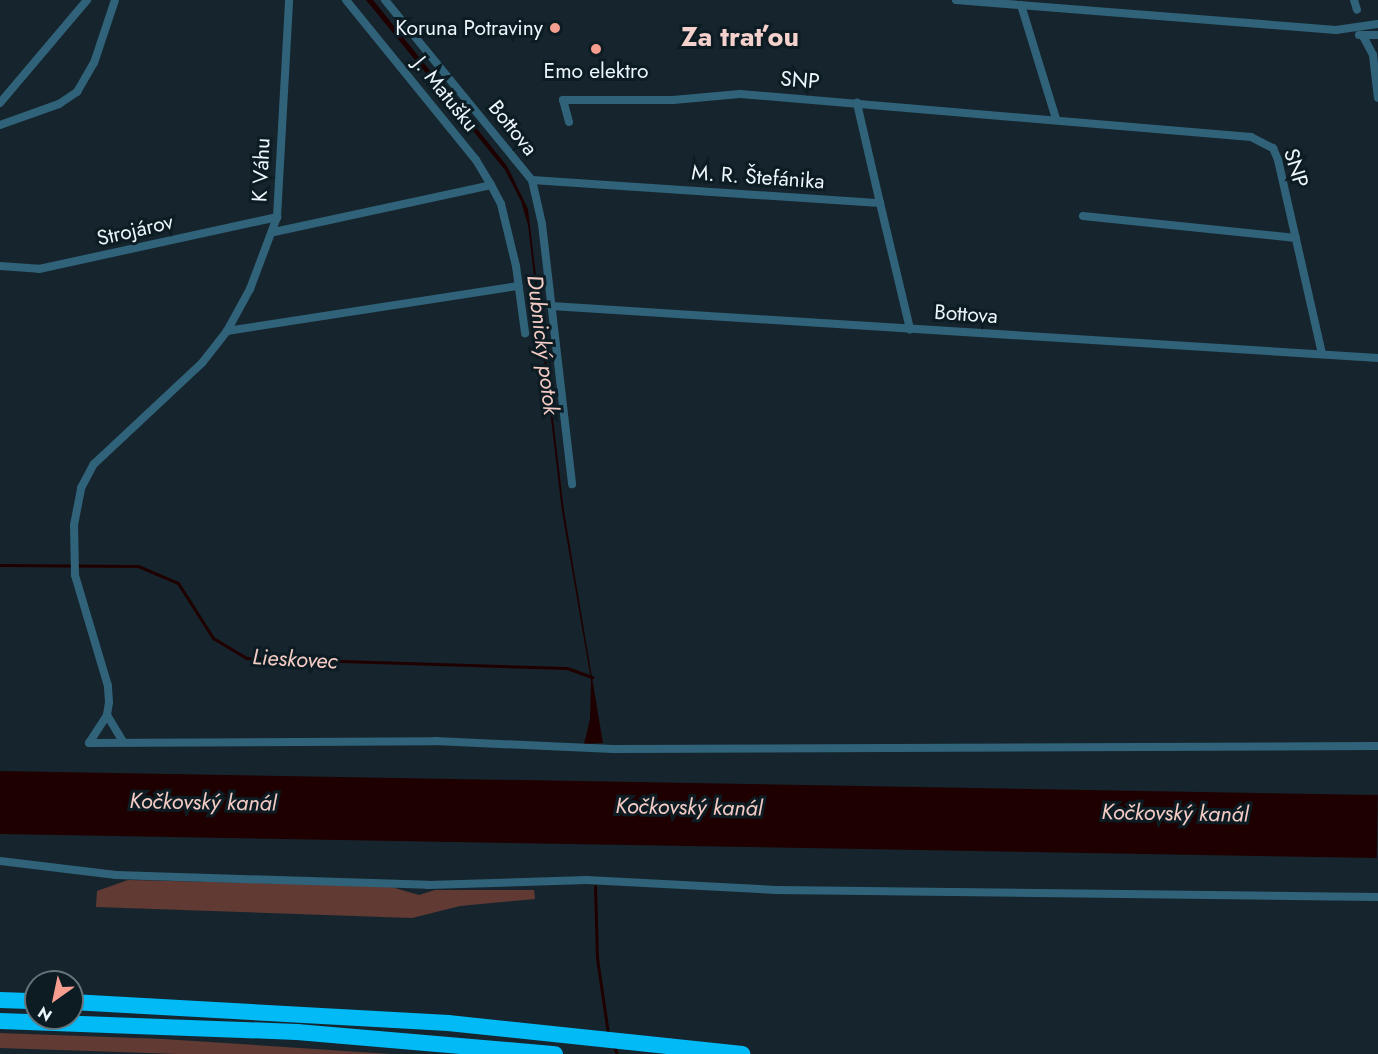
<!DOCTYPE html>
<html>
<head>
<meta charset="utf-8">
<style>
	body { margin:0 }
	#map { position:relative; width:1378px; height:1054px; overflow:hidden; background:#16252d; font-family:Jost,sans-serif }
	div>[style] { position:absolute }
	.green>* { inset:0; background:#613a34 }
	.water>* { inset:0; background:#1f0000; transform-origin:0 0 }
	.stream>* { height:3px; margin:-1.5px; padding:0 1.5px; transform-origin:1.5px; border-radius:1.5px; background:#1f0000 }
	.minor>* { height:8px; margin:-4px; padding:0 4px; transform-origin:4px; border-radius:4px; background:#30637a }
	.motorway>* { height:16px; margin:-8px; padding:0 8px; transform-origin:8px; border-radius:8px; background:#01baf6 }
	.dots>* { width:16px; height:16px; translate:-50% -50%; box-sizing:border-box; border:3px solid #0d1c23; border-radius:50% }
	span { translate:-50% -50%; white-space:nowrap; text-align:center; line-height:1.15; -webkit-text-stroke:6px #0d1c23; paint-order:stroke }
	.poi-label { font-size:21px; color:#ecf6fb }
	.right { translate:-100% -50%; text-align:right }
	.street-label { font-size:21px; color:#ecf6fb }
	.water-label { font-size:22px; color:#f5ccc5; font-style:italic }
	.district-label { font-size:27px; color:#f4d1cc; font-weight:700 }
	.north { position:absolute; left:24px; top:970px; width:60px; height:60px; box-sizing:border-box; background:#0d1c23; border:2px solid #667379; border-radius:50%; rotate:213deg; font-size:16px; font-weight:700; line-height:24px; text-align:center; color:#ecf6fb }
	.north::after { content:''; display:block; margin:auto; width:21px; height:27px; background:#f59d8f; clip-path:polygon(50% 0,100% 100%,50% 72%,0 100%) }
</style>
</head>
<body>
<div id="map">
	<div class="green">
		<i style="clip-path:polygon(128px 880px,388px 886px,419px 895px,435px 890px,534px 890px,535px 899px,460px 906px,412px 918px,96px 907px,97px 891px)"></i>
		<i style="clip-path:polygon(0 1033px,163px 1039px,391px 1054px,178px 1054px,0 1048px)"></i>
	</div>
	<div class="water">
		<i style="clip-path:polygon(366px 0,373px 0,507px 166px,528px 209px,564px 511px,603px 743px,584px 744px,590px 719px,591px 680px,562px 511px,528px 225px,521px 201px,505px 170px)"></i>
		<i style="left:0;top:771px;width:1378px;height:63px;rotate:1deg"></i>
	</div>
	<div class="stream">
		<i style="left:0;top:565px;width:138px;rotate:0.4deg"></i>
		<i style="left:138px;top:566px;width:43px;rotate:23deg"></i>
		<i style="left:178px;top:583px;width:65px;rotate:57.5deg"></i>
		<i style="left:213px;top:638px;width:39px;rotate:31deg"></i>
		<i style="left:246px;top:658px;width:321px;rotate:1.8deg"></i>
		<i style="left:567px;top:668px;width:27px;rotate:20deg"></i>
		<i style="left:595px;top:886px;width:72px;rotate:88.4deg"></i>
		<i style="left:597px;top:958px;width:76px;rotate:81.7deg"></i>
		<i style="left:614px;top:1047px;width:8px;rotate:67deg"></i>
	</div>
	<div class="minor">
		<i style="left:346px;top:0;width:206px;rotate:50.9deg"></i>
		<i style="left:476px;top:160px;width:29px;rotate:59deg"></i>
		<i style="left:491px;top:185px;width:21px;rotate:62deg"></i>
		<i style="left:501px;top:204px;width:64px;rotate:76.4deg"></i>
		<i style="left:516px;top:266px;width:68px;rotate:82.3deg"></i>
		<i style="left:385px;top:0;width:232px;rotate:50.8deg"></i>
		<i style="left:532px;top:180px;width:45px;rotate:77.2deg"></i>
		<i style="left:542px;top:224px;width:262px;rotate:83.4deg"></i>
		<i style="left:956px;top:0;width:381px;rotate:4.5deg"></i>
		<i style="left:1336px;top:30px;width:42px;rotate:-8.1deg"></i>
		<i style="left:1354px;top:0;width:10px;rotate:73deg"></i>
		<i style="left:1021px;top:5px;width:119px;rotate:72.9deg"></i>
		<i style="left:1359px;top:35px;width:19px"></i>
		<i style="left:1363px;top:36px;width:21px;rotate:62deg"></i>
		<i style="left:1373px;top:55px;width:43px;rotate:83.4deg"></i>
		<i style="left:0;top:103px;width:135px;rotate:-49.8deg"></i>
		<i style="left:569px;top:122px;width:23px;rotate:-105deg"></i>
		<i style="left:563px;top:100px;width:110px"></i>
		<i style="left:673px;top:100px;width:67px;rotate:-5.1deg"></i>
		<i style="left:740px;top:94px;width:513px;rotate:4.81deg"></i>
		<i style="left:1251px;top:137px;width:25px;rotate:27deg"></i>
		<i style="left:1273px;top:148px;width:13px;rotate:67deg"></i>
		<i style="left:1278px;top:160px;width:199px;rotate:77.2deg"></i>
		<i style="left:0;top:125px;width:63px;rotate:-19.6deg"></i>
		<i style="left:59px;top:104px;width:22px;rotate:-34deg"></i>
		<i style="left:77px;top:92px;width:34px;rotate:-60deg"></i>
		<i style="left:94px;top:63px;width:66px;rotate:-71.6deg"></i>
		<i style="left:532px;top:180px;width:349px;rotate:3.8deg"></i>
		<i style="left:880px;top:203px;width:103px;rotate:-103deg"></i>
		<i style="left:880px;top:203px;width:130px;rotate:76.6deg"></i>
		<i style="left:1083px;top:216px;width:214px;rotate:5.9deg"></i>
		<i style="left:274px;top:232px;width:222px;rotate:-12.2deg"></i>
		<i style="left:0;top:266px;width:39px;rotate:4deg"></i>
		<i style="left:39px;top:269px;width:244px;rotate:-12.3deg"></i>
		<i style="left:551px;top:306px;width:829px;rotate:3.6deg"></i>
		<i style="left:227px;top:331px;width:295px;rotate:-8.8deg"></i>
		<i style="left:107px;top:715px;width:31px;rotate:59deg"></i>
		<i style="left:89px;top:743px;width:346px;rotate:-0.3deg"></i>
		<i style="left:435px;top:741px;width:178px;rotate:2.6deg"></i>
		<i style="left:613px;top:749px;width:765px;rotate:-0.22deg"></i>
		<i style="left:89px;top:743px;width:33px;rotate:-57deg"></i>
		<i style="left:107px;top:715px;width:13px;rotate:-81deg"></i>
		<i style="left:109px;top:702px;width:16px;rotate:-94deg"></i>
		<i style="left:108px;top:686px;width:116px;rotate:-106.6deg"></i>
		<i style="left:75px;top:575px;width:50px;rotate:-91.1deg"></i>
		<i style="left:74px;top:525px;width:38px;rotate:-79deg"></i>
		<i style="left:81px;top:488px;width:27px;rotate:-62deg"></i>
		<i style="left:94px;top:464px;width:148px;rotate:-43.1deg"></i>
		<i style="left:202px;top:363px;width:41px;rotate:-52deg"></i>
		<i style="left:227px;top:331px;width:48px;rotate:-61.3deg"></i>
		<i style="left:250px;top:289px;width:77px;rotate:-69.4deg"></i>
		<i style="left:277px;top:217px;width:217px;rotate:-86.8deg"></i>
		<i style="left:0;top:861px;width:117px;rotate:6.9deg"></i>
		<i style="left:116px;top:875px;width:312px;rotate:1.8deg"></i>
		<i style="left:428px;top:885px;width:159px;rotate:-1.8deg"></i>
		<i style="left:587px;top:880px;width:189px;rotate:3deg"></i>
		<i style="left:776px;top:890px;width:602px;rotate:0.67deg"></i>
	</div>
	<div class="motorway">
		<i style="left:0;top:1000px;width:36px;rotate:2deg"></i>
		<i style="left:72px;top:1002px;width:377px;rotate:3.2deg"></i>
		<i style="left:448px;top:1023px;width:296px;rotate:6deg"></i>
		<i style="left:0;top:1021px;width:297px;rotate:2.1deg"></i>
		<i style="left:297px;top:1032px;width:259px;rotate:4.9deg"></i>
	</div>
	<div class="dots">
		<i style="left:555px;top:28px;background:#f59d8f"></i>
		<i style="left:596px;top:49px;background:#f59d8f"></i>
	</div>
	<div class="poi-label">
		<span class="right" style="left:543px;top:28px">Koruna Potraviny</span>
		<span style="left:596px;top:71px">Emo elektro</span>
	</div>
	<div class="street-label">
		<span style="left:800px;top:80px;rotate:5deg">SNP</span>
		<span style="left:446px;top:94px;rotate:51deg">J. Matušku</span>
		<span style="left:513px;top:128px;rotate:51deg">Bottova</span>
		<span style="left:1296px;top:168px;rotate:73deg">SNP</span>
		<span style="left:261px;top:170px;rotate:-87deg">K Váhu</span>
		<span style="left:758px;top:177px;rotate:4deg">M. R. Štefánika</span>
		<span style="left:135px;top:230px;rotate:-13deg">Strojárov</span>
		<span style="left:966px;top:314px;rotate:4deg">Bottova</span>
	</div>
	<div class="water-label">
		<span style="left:543px;top:345px;rotate:83deg">Dubnický potok</span>
		<span style="left:295px;top:659px;rotate:3deg">Lieskovec</span>
		<span style="left:203px;top:802px;rotate:1deg">Kočkovský kanál</span>
		<span style="left:689px;top:807px;rotate:1deg">Kočkovský kanál</span>
		<span style="left:1175px;top:813px;rotate:1deg">Kočkovský kanál</span>
	</div>
	<div class="district-label">
		<span style="left:740px;top:37px">Za traťou</span>
	</div>
	<div class="north">N</div>
</div>
</body>
</html>
